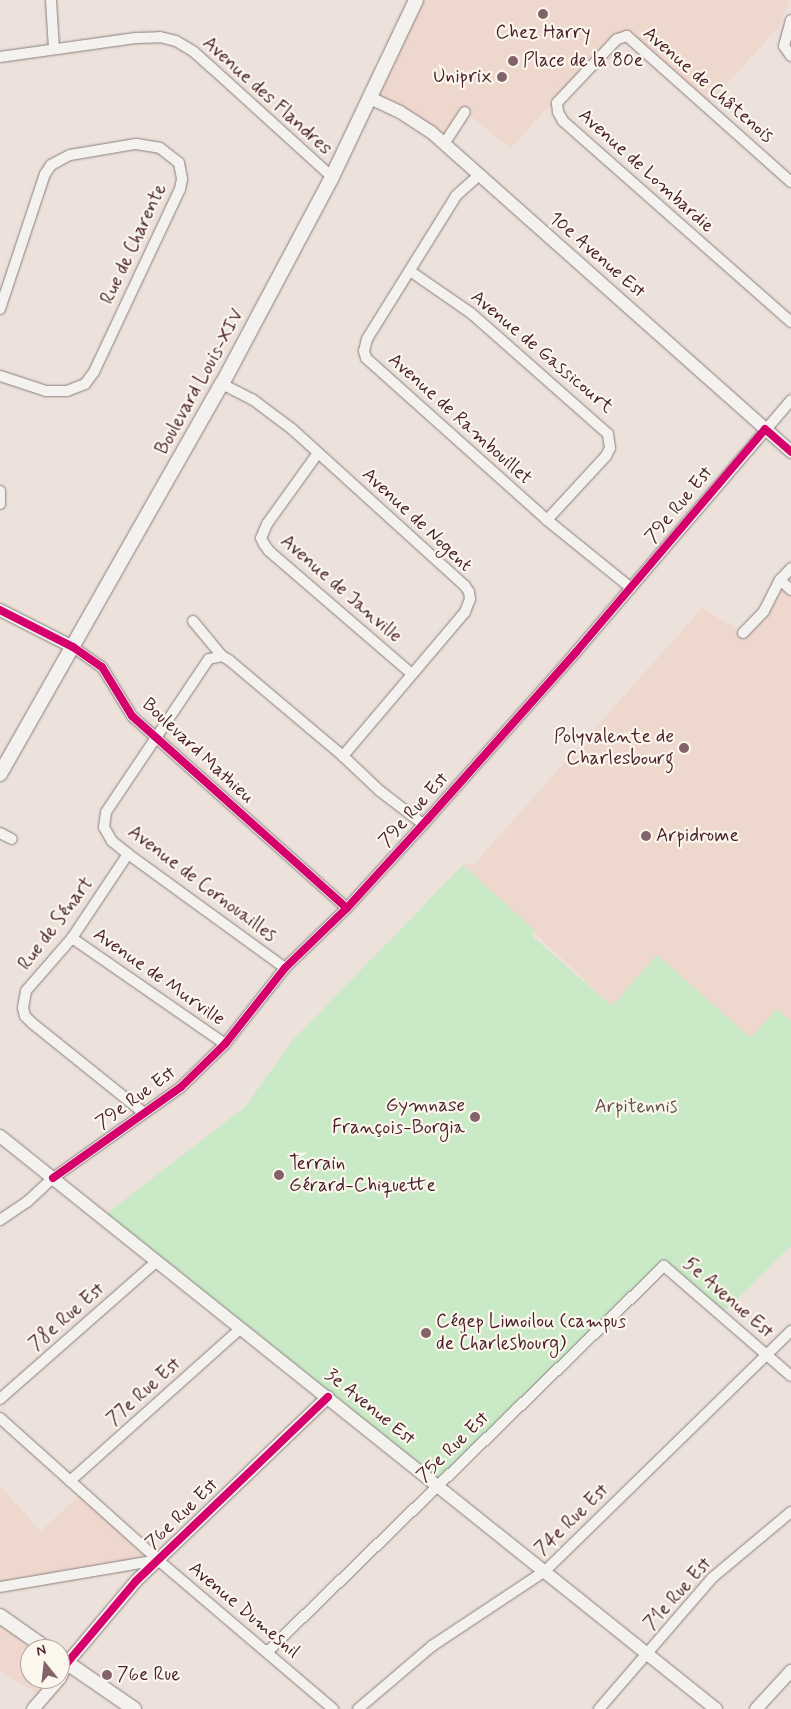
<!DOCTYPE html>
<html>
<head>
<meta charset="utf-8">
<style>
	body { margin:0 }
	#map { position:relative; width:791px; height:1709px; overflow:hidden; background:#ece1db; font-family:Mynerve,sans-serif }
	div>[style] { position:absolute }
	.built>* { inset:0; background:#eed8cd }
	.green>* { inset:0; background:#cae9c7 }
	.roads { filter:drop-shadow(0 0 1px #8b7e7e) drop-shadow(0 0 1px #8b7e7e) }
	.minor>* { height:10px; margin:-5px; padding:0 5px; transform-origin:5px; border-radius:5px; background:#f4f2ee }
	.tertiary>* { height:12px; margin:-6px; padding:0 6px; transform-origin:6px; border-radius:6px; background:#f4f2ee }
	.secondary>* { height:14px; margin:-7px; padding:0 7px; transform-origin:7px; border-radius:7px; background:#f4f2ee }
	.cycleway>* { height:8px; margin:-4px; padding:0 4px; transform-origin:4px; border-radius:4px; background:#d6006c }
	.dots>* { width:14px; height:14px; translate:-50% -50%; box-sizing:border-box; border:2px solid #fbf7ec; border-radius:50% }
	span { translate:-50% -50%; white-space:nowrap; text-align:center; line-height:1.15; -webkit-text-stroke:4.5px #fbf7ec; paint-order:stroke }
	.poi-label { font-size:19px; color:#4a1f2b }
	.left { translate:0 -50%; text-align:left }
	.right { translate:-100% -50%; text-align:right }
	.street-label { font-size:19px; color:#4a1f2b }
	.park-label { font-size:19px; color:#63534e }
	.north { position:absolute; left:20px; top:1639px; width:50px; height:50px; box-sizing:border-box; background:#fbf7ec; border:1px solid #b4a19f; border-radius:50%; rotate:344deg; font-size:14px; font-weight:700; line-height:20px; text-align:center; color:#4a1f2b }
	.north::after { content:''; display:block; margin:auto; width:18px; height:22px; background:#836369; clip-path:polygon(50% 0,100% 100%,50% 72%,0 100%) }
</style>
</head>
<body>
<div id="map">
	<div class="built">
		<i style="clip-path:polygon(416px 0,789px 0,779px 27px,706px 106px,627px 36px,557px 103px,547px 108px,511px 148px,465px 112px,444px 144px,371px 98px)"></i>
		<i style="clip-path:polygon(780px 580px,791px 590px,791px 1021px,777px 1009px,751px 1038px,657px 955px,612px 1006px,463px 865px,475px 863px,702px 608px,743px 633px)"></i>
		<i style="clip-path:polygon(0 1486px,41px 1531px,83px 1492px,158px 1560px,0 1587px)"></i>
		<i style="clip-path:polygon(0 1620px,47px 1649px,30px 1649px,30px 1679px,59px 1679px,43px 1697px,0 1671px)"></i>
	</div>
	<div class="green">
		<i style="clip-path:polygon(463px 865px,533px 929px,534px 938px,612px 1006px,657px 955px,751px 1038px,777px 1009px,791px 1021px,791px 1246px,721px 1315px,665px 1266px,438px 1486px,102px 1217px,245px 1107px,292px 1041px)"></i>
	</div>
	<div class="roads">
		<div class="minor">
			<i style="left:51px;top:0;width:49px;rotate:86.5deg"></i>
			<i style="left:791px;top:20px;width:27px;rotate:105deg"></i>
			<i style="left:784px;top:46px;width:12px;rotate:55deg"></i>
			<i style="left:0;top:57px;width:137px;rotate:-8deg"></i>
			<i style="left:136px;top:38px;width:24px;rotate:-2deg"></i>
			<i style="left:160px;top:37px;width:16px;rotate:14deg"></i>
			<i style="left:176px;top:41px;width:21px;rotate:31deg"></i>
			<i style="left:194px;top:52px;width:24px;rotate:42deg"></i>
			<i style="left:212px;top:68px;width:162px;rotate:42.2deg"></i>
			<i style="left:444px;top:144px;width:38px;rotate:-57deg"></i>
			<i style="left:478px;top:176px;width:30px;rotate:138deg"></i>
			<i style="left:456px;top:196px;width:168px;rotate:121.9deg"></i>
			<i style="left:367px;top:339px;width:12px;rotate:104deg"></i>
			<i style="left:364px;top:351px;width:7px;rotate:74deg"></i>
			<i style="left:366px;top:358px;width:243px;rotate:41.8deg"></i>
			<i style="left:547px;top:520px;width:108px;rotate:39deg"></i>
			<i style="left:791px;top:182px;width:220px;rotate:-138.3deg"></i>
			<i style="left:627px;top:36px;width:10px;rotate:163deg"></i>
			<i style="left:617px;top:39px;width:88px;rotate:133.2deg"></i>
			<i style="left:557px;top:103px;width:9px;rotate:84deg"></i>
			<i style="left:558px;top:112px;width:10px;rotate:61deg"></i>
			<i style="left:563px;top:121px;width:304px;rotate:41.4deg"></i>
			<i style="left:410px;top:271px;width:75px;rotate:34.7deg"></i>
			<i style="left:472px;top:314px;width:181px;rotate:41.4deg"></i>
			<i style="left:608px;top:434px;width:14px;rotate:82deg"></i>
			<i style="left:610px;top:448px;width:9px;rotate:117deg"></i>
			<i style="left:606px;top:456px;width:87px;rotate:132.7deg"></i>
			<i style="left:0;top:309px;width:142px;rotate:-71.6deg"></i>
			<i style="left:45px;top:174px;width:11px;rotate:-56deg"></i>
			<i style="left:51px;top:165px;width:21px;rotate:-28deg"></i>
			<i style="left:70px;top:155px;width:67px;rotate:-9.5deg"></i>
			<i style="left:136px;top:144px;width:24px;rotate:9deg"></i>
			<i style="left:160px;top:148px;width:24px;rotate:38deg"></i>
			<i style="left:179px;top:163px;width:16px;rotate:79deg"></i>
			<i style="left:182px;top:179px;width:10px;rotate:101deg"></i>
			<i style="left:180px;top:189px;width:202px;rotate:115.2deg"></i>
			<i style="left:94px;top:372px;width:15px;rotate:127deg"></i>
			<i style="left:85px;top:384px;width:19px;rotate:159deg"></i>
			<i style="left:67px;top:391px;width:21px;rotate:180deg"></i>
			<i style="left:46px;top:391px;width:48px;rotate:-161.9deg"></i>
			<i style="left:222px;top:384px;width:34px;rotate:27deg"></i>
			<i style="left:252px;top:399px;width:50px;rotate:36.9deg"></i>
			<i style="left:292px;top:429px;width:234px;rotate:42.2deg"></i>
			<i style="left:465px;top:586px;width:7px;rotate:56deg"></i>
			<i style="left:469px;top:592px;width:7px;rotate:82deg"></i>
			<i style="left:470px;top:599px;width:14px;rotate:111deg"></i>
			<i style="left:465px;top:612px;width:189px;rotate:130.3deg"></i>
			<i style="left:318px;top:453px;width:87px;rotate:125.7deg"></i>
			<i style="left:267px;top:524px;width:15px;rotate:113deg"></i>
			<i style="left:261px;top:538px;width:7px;rotate:63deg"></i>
			<i style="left:264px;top:544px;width:9px;rotate:54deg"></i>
			<i style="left:269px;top:551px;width:187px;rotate:40.7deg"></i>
			<i style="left:0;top:491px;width:13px;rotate:90deg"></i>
			<i style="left:780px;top:580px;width:15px;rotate:42deg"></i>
			<i style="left:193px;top:621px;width:45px;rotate:50.4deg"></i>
			<i style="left:743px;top:633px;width:30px;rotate:-46deg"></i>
			<i style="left:764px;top:611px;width:35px;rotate:-63deg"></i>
			<i style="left:780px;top:580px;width:16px;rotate:-47deg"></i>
			<i style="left:73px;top:647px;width:35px;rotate:35deg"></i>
			<i style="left:102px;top:667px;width:57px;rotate:58.5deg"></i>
			<i style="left:132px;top:716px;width:288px;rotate:41.8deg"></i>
			<i style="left:0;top:833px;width:13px;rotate:27deg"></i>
			<i style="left:128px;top:854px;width:101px;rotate:123.7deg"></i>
			<i style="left:72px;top:938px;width:70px;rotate:131deg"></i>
			<i style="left:26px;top:991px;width:17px;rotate:100deg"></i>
			<i style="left:23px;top:1008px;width:8px;rotate:76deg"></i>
			<i style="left:25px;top:1016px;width:10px;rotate:45deg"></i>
			<i style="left:32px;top:1023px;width:144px;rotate:38.8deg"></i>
			<i style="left:72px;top:938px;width:186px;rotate:34.7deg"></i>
			<i style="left:285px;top:968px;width:194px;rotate:-144deg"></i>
			<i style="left:128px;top:854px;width:21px;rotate:-141deg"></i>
			<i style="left:112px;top:841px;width:16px;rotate:-120deg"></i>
			<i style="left:104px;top:827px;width:15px;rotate:-82deg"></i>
			<i style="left:106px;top:812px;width:184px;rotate:-56.1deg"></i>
			<i style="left:209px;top:659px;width:13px;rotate:-13deg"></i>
			<i style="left:222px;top:656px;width:8px;rotate:30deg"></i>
			<i style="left:229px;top:660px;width:149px;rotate:40.1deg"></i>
			<i style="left:343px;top:756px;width:51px;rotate:43.4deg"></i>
			<i style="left:380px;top:791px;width:54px;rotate:37.5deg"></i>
			<i style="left:0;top:1220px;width:32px;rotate:-34deg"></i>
			<i style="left:27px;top:1202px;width:35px;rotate:-43deg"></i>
			<i style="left:53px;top:1178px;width:157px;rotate:-35.4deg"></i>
			<i style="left:181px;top:1087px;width:62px;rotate:-44.3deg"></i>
			<i style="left:225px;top:1044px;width:97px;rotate:-51.7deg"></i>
			<i style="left:285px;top:968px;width:86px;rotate:-44.1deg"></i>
			<i style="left:347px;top:908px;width:119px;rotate:-47.7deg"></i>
			<i style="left:427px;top:820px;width:225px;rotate:-48.4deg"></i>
			<i style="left:576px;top:652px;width:331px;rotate:-49.5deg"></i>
			<i style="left:0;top:1399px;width:209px;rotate:-41.3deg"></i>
			<i style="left:0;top:1418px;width:212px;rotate:41.9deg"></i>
			<i style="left:158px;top:1560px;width:230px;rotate:40.4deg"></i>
			<i style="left:70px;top:1481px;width:229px;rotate:-41.8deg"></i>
			<i style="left:0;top:1587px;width:160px;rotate:-9.7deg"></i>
			<i style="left:267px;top:1652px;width:554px;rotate:-44.2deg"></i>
			<i style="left:664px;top:1266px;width:168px;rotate:40.9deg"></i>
			<i style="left:358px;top:1709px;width:97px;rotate:-40.4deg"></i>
			<i style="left:432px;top:1646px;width:136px;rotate:-33.6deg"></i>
			<i style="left:545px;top:1571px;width:344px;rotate:-44.3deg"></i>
			<i style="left:599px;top:1709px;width:173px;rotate:-49.2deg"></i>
			<i style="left:712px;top:1578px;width:103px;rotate:-39.9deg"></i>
		</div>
		<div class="tertiary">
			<i style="left:370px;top:98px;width:33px;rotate:25deg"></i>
			<i style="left:400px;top:112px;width:37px;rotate:33deg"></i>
			<i style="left:431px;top:132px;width:482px;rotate:41.6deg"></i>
			<i style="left:0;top:610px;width:82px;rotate:26.9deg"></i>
			<i style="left:0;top:1136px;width:917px;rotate:38.67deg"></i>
			<i style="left:60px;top:1678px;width:17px;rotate:-65deg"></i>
			<i style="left:67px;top:1663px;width:107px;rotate:-49.9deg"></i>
			<i style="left:136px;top:1581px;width:266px;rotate:-43.8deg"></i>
			<i style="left:33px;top:1709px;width:40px;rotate:-49deg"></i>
			<i style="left:756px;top:1709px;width:52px;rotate:-47.4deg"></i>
		</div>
		<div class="secondary">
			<i style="left:0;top:774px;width:449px;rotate:-60.4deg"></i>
			<i style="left:222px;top:384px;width:234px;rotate:-62deg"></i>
			<i style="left:332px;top:177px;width:196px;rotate:-64.6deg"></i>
			<i style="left:0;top:1616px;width:57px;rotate:35.1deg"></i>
			<i style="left:60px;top:1658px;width:90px;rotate:34.6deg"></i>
		</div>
	</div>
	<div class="cycleway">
		<i style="left:0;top:610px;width:82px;rotate:26.9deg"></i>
		<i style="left:73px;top:647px;width:35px;rotate:35deg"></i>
		<i style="left:102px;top:667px;width:57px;rotate:58.5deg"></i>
		<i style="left:132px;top:716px;width:288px;rotate:41.8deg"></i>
		<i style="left:53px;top:1178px;width:157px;rotate:-35.4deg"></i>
		<i style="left:181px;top:1087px;width:62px;rotate:-44.3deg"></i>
		<i style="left:225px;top:1044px;width:97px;rotate:-51.7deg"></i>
		<i style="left:285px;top:968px;width:86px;rotate:-44.1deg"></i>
		<i style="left:347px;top:908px;width:119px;rotate:-47.7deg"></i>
		<i style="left:427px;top:820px;width:225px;rotate:-48.4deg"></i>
		<i style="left:576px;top:652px;width:292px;rotate:-49.7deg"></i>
		<i style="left:765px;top:429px;width:35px;rotate:41deg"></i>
		<i style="left:67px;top:1663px;width:107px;rotate:-49.9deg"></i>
		<i style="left:136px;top:1581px;width:266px;rotate:-43.8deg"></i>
	</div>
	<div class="dots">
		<i style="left:543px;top:14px;background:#836369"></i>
		<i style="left:513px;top:61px;background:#836369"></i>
		<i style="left:502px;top:77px;background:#836369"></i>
		<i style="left:684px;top:748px;background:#836369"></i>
		<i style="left:646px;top:836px;background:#836369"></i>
		<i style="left:475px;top:1117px;background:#836369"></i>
		<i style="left:279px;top:1175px;background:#836369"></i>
		<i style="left:426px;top:1333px;background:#836369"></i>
		<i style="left:107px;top:1675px;background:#836369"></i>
	</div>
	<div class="poi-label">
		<span style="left:543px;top:33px">Chez Harry</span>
		<span class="left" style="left:523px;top:61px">Place de la 80e</span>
		<span class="right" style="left:492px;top:77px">Uniprix</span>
		<span class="right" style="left:674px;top:748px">Polyvalente de<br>Charlesbourg</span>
		<span class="left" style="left:656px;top:836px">Arpidrome</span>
		<span class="right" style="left:465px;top:1117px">Gymnase<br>François-Borgia</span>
		<span class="left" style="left:289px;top:1175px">Terrain<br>Gérard-Chiquette</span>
		<span class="left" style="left:436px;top:1333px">Cégep Limoilou (campus<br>de Charlesbourg)</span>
		<span class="left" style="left:117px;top:1675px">76e Rue</span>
	</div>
	<div class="street-label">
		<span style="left:708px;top:85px;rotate:41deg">Avenue de Châtenois</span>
		<span style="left:267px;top:96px;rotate:42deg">Avenue des Flandres</span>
		<span style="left:646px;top:171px;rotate:42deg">Avenue de Lombardie</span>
		<span style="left:134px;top:244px;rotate:-65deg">Rue de Charente</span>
		<span style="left:597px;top:255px;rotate:41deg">10e Avenue Est</span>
		<span style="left:542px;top:352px;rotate:40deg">Avenue de Gassicourt</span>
		<span style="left:200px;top:382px;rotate:-61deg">Boulevard Louis-XIV</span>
		<span style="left:460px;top:419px;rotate:42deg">Avenue de Rambouillet</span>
		<span style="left:679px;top:505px;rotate:-50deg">79e Rue Est</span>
		<span style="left:417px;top:520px;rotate:43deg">Avenue de Nogent</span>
		<span style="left:341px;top:589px;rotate:41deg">Avenue de Janville</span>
		<span style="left:198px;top:751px;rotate:43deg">Boulevard Mathieu</span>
		<span style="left:414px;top:810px;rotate:-48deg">79e Rue Est</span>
		<span style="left:202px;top:884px;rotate:37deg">Avenue de Cornouailles</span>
		<span style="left:56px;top:924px;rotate:-53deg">Rue de Sénart</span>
		<span style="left:159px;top:977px;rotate:35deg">Avenue de Murville</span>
		<span style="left:136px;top:1098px;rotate:-36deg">79e Rue Est</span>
		<span style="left:728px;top:1298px;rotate:41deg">5e Avenue Est</span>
		<span style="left:67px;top:1317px;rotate:-41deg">78e Rue Est</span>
		<span style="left:144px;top:1392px;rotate:-42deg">77e Rue Est</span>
		<span style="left:370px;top:1407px;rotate:39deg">3e Avenue Est</span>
		<span style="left:453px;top:1447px;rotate:-44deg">75e Rue Est</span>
		<span style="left:182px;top:1514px;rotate:-44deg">76e Rue Est</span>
		<span style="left:572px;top:1520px;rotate:-44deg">74e Rue Est</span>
		<span style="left:678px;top:1594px;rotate:-48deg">71e Rue Est</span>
		<span style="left:244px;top:1610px;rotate:40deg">Avenue Dumesnil</span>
	</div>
	<div class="park-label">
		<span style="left:636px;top:1107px">Arpitennis</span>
	</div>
	<div class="north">N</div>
</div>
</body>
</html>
